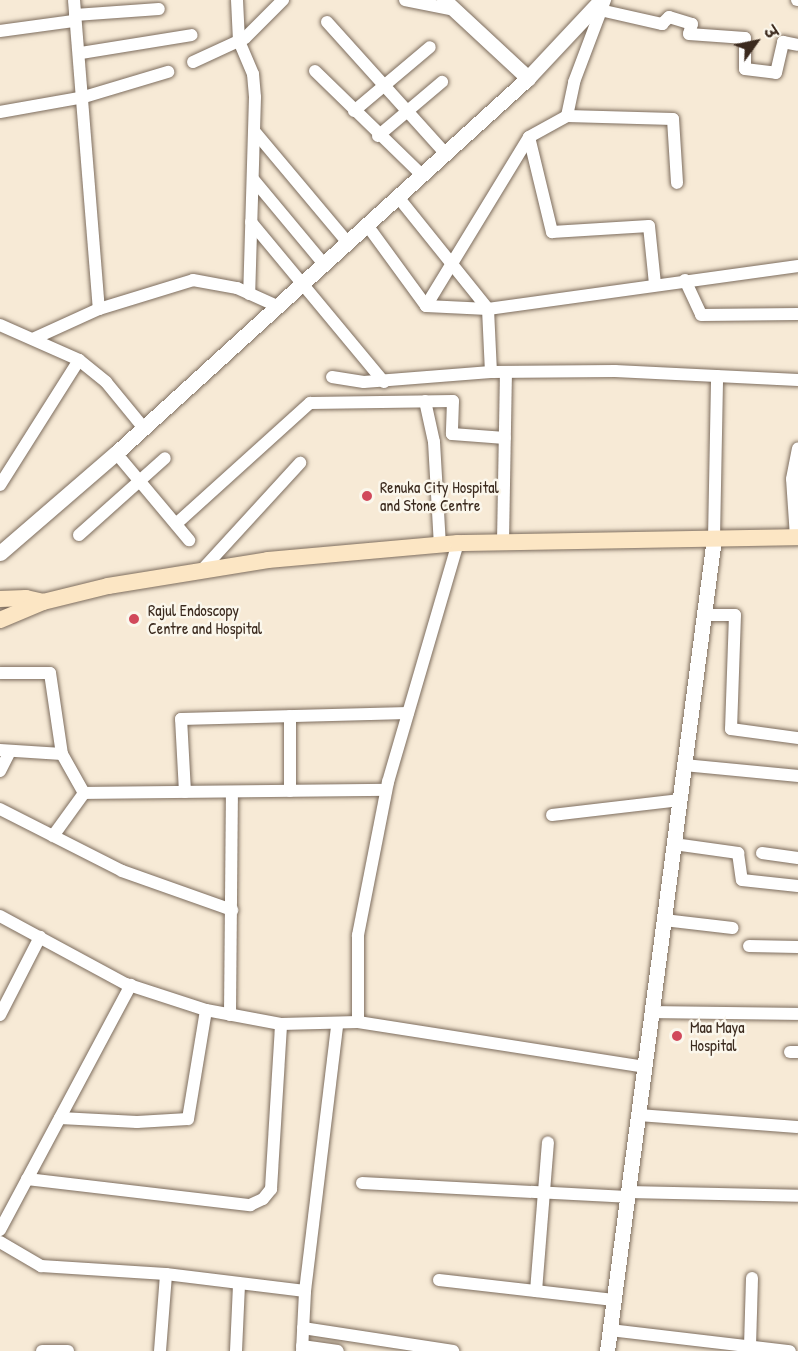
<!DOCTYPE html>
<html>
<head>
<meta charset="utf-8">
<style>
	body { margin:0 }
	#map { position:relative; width:798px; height:1351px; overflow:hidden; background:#f7ead6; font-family:"Patrick Hand","Playpen Sans Deva",sans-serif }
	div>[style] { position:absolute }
	.roads { filter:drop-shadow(0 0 2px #7d6d5e) drop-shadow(0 0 2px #7d6d5e) }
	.minor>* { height:12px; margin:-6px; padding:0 6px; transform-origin:6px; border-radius:6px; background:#fff }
	.tertiary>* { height:15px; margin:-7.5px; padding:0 7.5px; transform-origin:7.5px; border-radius:7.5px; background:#fff }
	.secondary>* { height:16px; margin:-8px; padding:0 8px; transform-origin:8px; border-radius:8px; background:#fce6c4 }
	.dots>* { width:16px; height:16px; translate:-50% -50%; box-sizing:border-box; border:3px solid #fbf7ec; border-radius:50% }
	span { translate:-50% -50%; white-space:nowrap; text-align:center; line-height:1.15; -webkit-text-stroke:5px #fbf7ec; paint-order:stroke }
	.poi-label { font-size:16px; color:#3b2a1e }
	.left { translate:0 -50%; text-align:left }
	.north { position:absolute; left:726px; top:12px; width:60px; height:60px; -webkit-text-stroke:4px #fbf7ec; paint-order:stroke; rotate:57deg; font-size:16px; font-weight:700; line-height:24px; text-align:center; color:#3b2a1e }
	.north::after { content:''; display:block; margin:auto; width:21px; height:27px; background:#3b2a1e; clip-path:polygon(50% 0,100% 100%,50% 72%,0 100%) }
</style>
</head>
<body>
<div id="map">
	<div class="roads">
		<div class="minor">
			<i style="left:74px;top:0;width:310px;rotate:85.4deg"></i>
			<i style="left:99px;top:309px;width:98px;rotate:-17.1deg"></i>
			<i style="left:193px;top:280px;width:45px;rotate:10.3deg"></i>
			<i style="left:237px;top:288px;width:42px;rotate:24.1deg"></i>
			<i style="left:237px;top:0;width:41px;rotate:87.2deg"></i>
			<i style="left:239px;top:41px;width:36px;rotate:67deg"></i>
			<i style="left:253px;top:74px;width:23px;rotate:85deg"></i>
			<i style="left:255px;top:97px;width:197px;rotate:91.7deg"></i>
			<i style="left:405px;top:0;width:50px;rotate:11.5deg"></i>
			<i style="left:797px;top:0;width:1px"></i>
			<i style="left:600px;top:10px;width:64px;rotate:12.7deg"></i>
			<i style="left:662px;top:24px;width:10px;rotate:-45deg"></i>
			<i style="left:669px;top:17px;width:24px;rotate:17deg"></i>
			<i style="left:692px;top:24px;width:10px;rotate:107deg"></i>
			<i style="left:689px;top:34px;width:56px;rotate:4.1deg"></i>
			<i style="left:745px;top:38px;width:31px;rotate:90deg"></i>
			<i style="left:745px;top:69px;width:31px;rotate:7deg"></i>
			<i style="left:776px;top:73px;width:32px;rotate:-77deg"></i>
			<i style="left:783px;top:42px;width:15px;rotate:11deg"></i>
			<i style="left:75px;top:15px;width:84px;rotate:-4.1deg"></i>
			<i style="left:327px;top:22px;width:176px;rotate:48deg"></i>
			<i style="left:0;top:31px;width:74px;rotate:-7.8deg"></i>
			<i style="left:81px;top:53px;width:112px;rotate:-9.2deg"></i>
			<i style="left:193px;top:62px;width:57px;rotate:-24.8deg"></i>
			<i style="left:245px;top:38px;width:54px;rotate:-45deg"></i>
			<i style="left:315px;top:71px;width:148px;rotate:44.2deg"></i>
			<i style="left:354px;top:111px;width:99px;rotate:-40.1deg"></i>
			<i style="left:0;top:112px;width:85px;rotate:-10.1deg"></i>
			<i style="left:84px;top:97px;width:88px;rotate:-16.6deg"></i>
			<i style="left:567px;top:116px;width:106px;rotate:1.6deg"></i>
			<i style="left:673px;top:119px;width:64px;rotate:86.4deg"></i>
			<i style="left:255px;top:132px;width:145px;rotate:50deg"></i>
			<i style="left:378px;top:136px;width:84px;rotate:-40.2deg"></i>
			<i style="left:529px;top:137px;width:98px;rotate:76.4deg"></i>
			<i style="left:552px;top:232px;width:97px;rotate:-3.5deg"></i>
			<i style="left:649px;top:226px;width:58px;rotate:84.1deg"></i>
			<i style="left:253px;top:179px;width:109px;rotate:50.2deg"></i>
			<i style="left:398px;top:197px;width:144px;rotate:51.2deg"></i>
			<i style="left:488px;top:309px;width:63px;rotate:87.3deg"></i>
			<i style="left:251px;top:222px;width:208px;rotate:50.3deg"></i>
			<i style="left:367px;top:225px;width:100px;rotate:53.9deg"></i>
			<i style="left:426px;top:306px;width:198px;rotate:-58.6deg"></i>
			<i style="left:529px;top:137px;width:43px;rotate:-28.9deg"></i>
			<i style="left:567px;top:116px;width:35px;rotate:-78deg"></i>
			<i style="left:574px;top:82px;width:88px;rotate:-69.3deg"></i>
			<i style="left:685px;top:280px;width:38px;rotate:65deg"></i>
			<i style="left:701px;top:315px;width:97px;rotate:-0.6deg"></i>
			<i style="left:426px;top:306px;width:62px;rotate:2.8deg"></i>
			<i style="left:488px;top:309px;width:313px;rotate:-7.9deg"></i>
			<i style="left:0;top:325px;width:86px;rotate:23.9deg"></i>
			<i style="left:79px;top:360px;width:35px;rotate:39deg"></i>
			<i style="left:106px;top:382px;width:58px;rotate:50.6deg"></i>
			<i style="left:35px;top:338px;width:70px;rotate:-24.4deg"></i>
			<i style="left:332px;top:377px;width:32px;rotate:9deg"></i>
			<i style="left:364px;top:382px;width:127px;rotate:-4.5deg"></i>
			<i style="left:491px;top:372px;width:124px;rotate:-0.5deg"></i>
			<i style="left:615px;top:371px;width:183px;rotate:2.8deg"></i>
			<i style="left:425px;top:401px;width:42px;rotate:77.6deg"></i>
			<i style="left:434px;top:442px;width:103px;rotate:86.7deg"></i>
			<i style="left:116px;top:453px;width:114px;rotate:50deg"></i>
			<i style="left:0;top:485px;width:148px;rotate:-57.7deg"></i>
			<i style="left:176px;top:524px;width:181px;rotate:-42.1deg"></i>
			<i style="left:310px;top:403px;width:143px;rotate:-0.8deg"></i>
			<i style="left:453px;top:401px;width:33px;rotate:92deg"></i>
			<i style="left:452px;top:434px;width:53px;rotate:4.3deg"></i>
			<i style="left:79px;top:535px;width:115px;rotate:-41.8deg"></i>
			<i style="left:796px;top:537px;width:58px;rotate:-93.9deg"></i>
			<i style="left:792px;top:479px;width:31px;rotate:-79deg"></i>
			<i style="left:714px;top:538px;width:162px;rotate:-88.9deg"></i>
			<i style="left:503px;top:542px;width:170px;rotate:-89deg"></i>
			<i style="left:201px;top:571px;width:147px;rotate:-47.5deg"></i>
			<i style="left:704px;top:615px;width:31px"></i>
			<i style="left:735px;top:615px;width:114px;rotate:92deg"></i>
			<i style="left:731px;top:729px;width:68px;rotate:7.7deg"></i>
			<i style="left:0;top:673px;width:50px"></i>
			<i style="left:50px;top:673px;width:82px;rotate:81.6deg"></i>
			<i style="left:0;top:750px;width:62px;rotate:3.7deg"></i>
			<i style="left:62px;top:754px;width:45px;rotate:60.6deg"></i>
			<i style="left:84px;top:793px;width:302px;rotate:-0.6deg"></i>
			<i style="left:684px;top:765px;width:115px;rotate:5.5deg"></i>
			<i style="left:0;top:771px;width:22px;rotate:-63deg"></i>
			<i style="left:290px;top:791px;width:75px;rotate:-90deg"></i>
			<i style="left:185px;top:792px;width:73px;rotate:-93.1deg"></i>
			<i style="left:181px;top:719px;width:227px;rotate:-1.5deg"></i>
			<i style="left:0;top:809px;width:137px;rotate:26.9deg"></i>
			<i style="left:122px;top:871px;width:117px;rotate:19.5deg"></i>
			<i style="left:552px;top:815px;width:129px;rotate:-6.7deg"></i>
			<i style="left:53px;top:836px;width:53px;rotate:-54.2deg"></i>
			<i style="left:674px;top:844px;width:65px;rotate:8deg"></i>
			<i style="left:738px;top:853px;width:27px;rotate:82deg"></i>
			<i style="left:742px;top:880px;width:56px;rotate:6.1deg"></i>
			<i style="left:762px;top:853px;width:36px;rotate:8deg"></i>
			<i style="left:0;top:916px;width:143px;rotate:28.4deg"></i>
			<i style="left:126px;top:984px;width:84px;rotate:18deg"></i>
			<i style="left:206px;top:1010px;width:76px;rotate:10.6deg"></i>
			<i style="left:281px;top:1024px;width:77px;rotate:-1.5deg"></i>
			<i style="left:358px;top:1022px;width:87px;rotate:-90deg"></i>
			<i style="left:358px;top:935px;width:156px;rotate:-78.9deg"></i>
			<i style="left:388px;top:782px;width:249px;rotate:-73.7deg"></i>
			<i style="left:664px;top:920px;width:69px;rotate:6.6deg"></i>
			<i style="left:749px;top:946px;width:49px;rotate:1.2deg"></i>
			<i style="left:654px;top:1012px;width:144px;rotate:0.8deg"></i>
			<i style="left:0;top:1015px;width:88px;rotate:-62.9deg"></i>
			<i style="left:230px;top:1015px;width:223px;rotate:-89.5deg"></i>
			<i style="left:358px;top:1022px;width:290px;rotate:8.9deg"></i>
			<i style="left:790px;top:1052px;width:8px"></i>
			<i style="left:638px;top:1115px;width:160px;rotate:4.3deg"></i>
			<i style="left:60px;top:1118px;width:77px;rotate:3deg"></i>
			<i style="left:137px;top:1122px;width:51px;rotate:-3.4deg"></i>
			<i style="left:188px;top:1119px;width:110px;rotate:-80.6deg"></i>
			<i style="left:27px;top:1179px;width:225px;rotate:6.7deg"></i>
			<i style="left:250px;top:1205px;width:14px;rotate:-25deg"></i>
			<i style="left:263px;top:1199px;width:13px;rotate:-51deg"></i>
			<i style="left:271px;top:1189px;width:165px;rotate:-86.5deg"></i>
			<i style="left:362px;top:1183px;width:265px;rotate:3deg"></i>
			<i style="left:628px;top:1192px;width:170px;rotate:1.3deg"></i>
			<i style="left:0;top:1230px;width:278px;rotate:-61.9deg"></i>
			<i style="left:0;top:1242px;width:48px;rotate:30.3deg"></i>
			<i style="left:41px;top:1266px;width:125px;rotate:3.7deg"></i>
			<i style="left:166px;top:1274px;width:140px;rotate:7deg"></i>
			<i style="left:439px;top:1280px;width:176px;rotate:6.5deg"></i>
			<i style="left:536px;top:1291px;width:149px;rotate:-85.4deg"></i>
			<i style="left:303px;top:1328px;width:152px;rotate:8.7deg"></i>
			<i style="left:610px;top:1330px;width:181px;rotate:6.7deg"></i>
			<i style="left:302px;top:1346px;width:36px;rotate:8deg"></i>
			<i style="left:750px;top:1346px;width:68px;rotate:-88.3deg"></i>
			<i style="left:42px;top:1351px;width:26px"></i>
			<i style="left:160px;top:1351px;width:77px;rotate:-85.5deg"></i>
			<i style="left:236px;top:1351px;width:65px;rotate:-87.4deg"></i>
			<i style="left:302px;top:1351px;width:60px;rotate:-87.1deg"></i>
			<i style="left:305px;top:1291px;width:268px;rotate:-83.1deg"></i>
		</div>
		<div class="tertiary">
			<i style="left:444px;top:0;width:115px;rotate:42.9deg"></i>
			<i style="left:0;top:553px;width:153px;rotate:-40.8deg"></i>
			<i style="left:116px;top:453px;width:557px;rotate:-42.31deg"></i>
			<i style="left:528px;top:78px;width:107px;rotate:-46.9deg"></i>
			<i style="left:607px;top:1351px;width:820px;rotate:-82.5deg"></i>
		</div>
		<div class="secondary">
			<i style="left:0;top:599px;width:26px;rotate:-2deg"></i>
			<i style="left:26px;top:598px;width:17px;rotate:13deg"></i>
			<i style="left:0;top:620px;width:47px;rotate:-22.7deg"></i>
			<i style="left:43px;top:602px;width:67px;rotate:-13.8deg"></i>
			<i style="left:108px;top:586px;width:162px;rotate:-9.2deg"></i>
			<i style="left:268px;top:560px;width:191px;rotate:-5.1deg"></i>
			<i style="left:458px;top:543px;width:340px;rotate:-1deg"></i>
		</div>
	</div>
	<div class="dots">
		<i style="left:367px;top:496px;background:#d1495b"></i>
		<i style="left:134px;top:619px;background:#d1495b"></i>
		<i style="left:677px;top:1036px;background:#d1495b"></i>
	</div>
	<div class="poi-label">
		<span class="left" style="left:380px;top:496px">Renuka City Hospital<br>and Stone Centre</span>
		<span class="left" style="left:148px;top:619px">Rajul Endoscopy<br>Centre and Hospital</span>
		<span class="left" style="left:690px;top:1036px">Maa Maya<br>Hospital</span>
	</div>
	<div class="north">उ</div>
</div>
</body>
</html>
